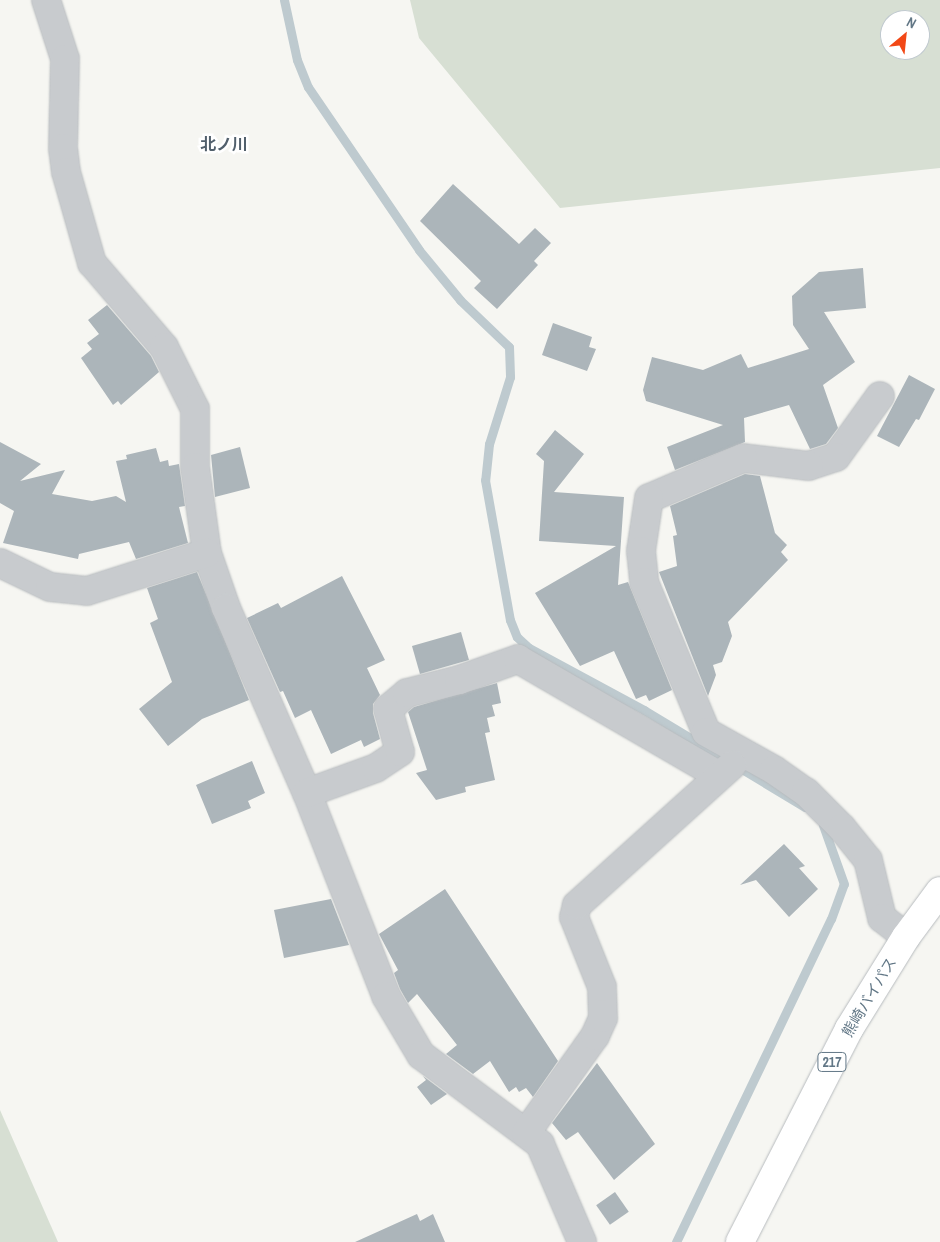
<!DOCTYPE html>
<html>
<head>
<meta charset="utf-8">
<style>
	body { margin:0 }
	#map { position:relative; width:940px; height:1242px; overflow:hidden; background:#f6f6f2; font-family:"Archivo Narrow","Noto Sans JP",sans-serif }
	div>[style] { position:absolute }
	.green>* { inset:0; background:#d7dfd3 }
	.stream>* { height:9px; margin:-4.5px; padding:0 4.5px; transform-origin:4.5px; border-radius:4.5px; background:#becacf }
	.building>* { inset:0; background:#acb5ba; transform-origin:0 0 }
	.roads { filter:drop-shadow(0 0 1px #b7bbbe) drop-shadow(0 0 1px #b7bbbe) }
	.street>* { height:28px; margin:-14px; padding:0 14px; transform-origin:14px; border-radius:14px; background:#c8cbce }
	.highway>* { height:28px; margin:-14px; padding:0 14px; transform-origin:14px; border-radius:14px; background:#fff }
	span { translate:-50% -50%; white-space:nowrap; text-align:center; line-height:1.15; -webkit-text-stroke:5px #fff; paint-order:stroke }
	.shield-label span { padding:1px 4px; background:#fff; border:1px solid; border-radius:4px; -webkit-text-stroke-width:0 }
	.shield-label { font-size:14px; color:#627786; font-weight:700 }
	.street-label { font-size:15px; color:#627786 }
	.neighbourhood-label { font-size:16px; color:#515f6b; font-weight:700 }
	.north { position:absolute; left:880px; top:10px; width:50px; height:50px; box-sizing:border-box; background:#fff; border:1px solid #c0c9cf; border-radius:50%; rotate:28deg; font-size:14px; font-weight:700; line-height:20px; text-align:center; color:#627786 }
	.north::after { content:''; display:block; margin:auto; width:18px; height:22px; background:#f24816; clip-path:polygon(50% 0,100% 100%,50% 72%,0 100%) }
</style>
</head>
<body>
<div id="map">
	<div class="green">
		<i style="clip-path:polygon(evenodd,410px 0,940px 0,940px 168px,560px 208px,419px 38px,410px 0,890px 20px,920px 20px,920px 50px,890px 50px,890px 20px)"></i>
		<i style="clip-path:polygon(0 1110px,58px 1242px,0 1242px)"></i>
	</div>
	<div class="stream">
		<i style="left:284px;top:0;width:61px;rotate:77.8deg"></i>
		<i style="left:297px;top:60px;width:29px;rotate:68deg"></i>
		<i style="left:308px;top:87px;width:197px;rotate:55.7deg"></i>
		<i style="left:419px;top:250px;width:65px;rotate:50.6deg"></i>
		<i style="left:460px;top:300px;width:68px;rotate:43.8deg"></i>
		<i style="left:509px;top:347px;width:30px;rotate:88deg"></i>
		<i style="left:510px;top:377px;width:70px;rotate:107.4deg"></i>
		<i style="left:489px;top:444px;width:36px;rotate:96deg"></i>
		<i style="left:485px;top:480px;width:142px;rotate:79.9deg"></i>
		<i style="left:510px;top:620px;width:18px;rotate:68deg"></i>
		<i style="left:517px;top:637px;width:16px;rotate:43deg"></i>
		<i style="left:529px;top:648px;width:131px;rotate:28.3deg"></i>
		<i style="left:644px;top:710px;width:188px;rotate:31.1deg"></i>
		<i style="left:676px;top:1242px;width:358px;rotate:-64.4deg"></i>
		<i style="left:831px;top:919px;width:37px;rotate:-70deg"></i>
		<i style="left:844px;top:884px;width:63px;rotate:-109.6deg"></i>
	</div>
	<div class="building">
		<i style="clip-path:polygon(453px 184px,519px 244px,535px 228px,551px 243px,534px 261px,538px 265px,497px 309px,474px 288px,481px 281px,420px 221px)"></i>
		<i style="clip-path:polygon(863px 268px,866px 308px,824px 312px,855px 362px,823px 385px,838px 428px,826px 444px,810px 449px,789px 405px,744px 418px,745px 442px,675px 470px,667px 447px,723px 425px,646px 401px,643px 390px,652px 357px,703px 370px,741px 354px,748px 368px,809px 349px,793px 325px,792px 296px,819px 272px)"></i>
		<i style="clip-path:polygon(107px 305px,151px 356px,159px 372px,121px 405px,118px 401px,113px 405px,81px 358px,92px 349px,87px 343px,99px 334px,88px 320px)"></i>
		<i style="clip-path:polygon(553px 323px,592px 337px,589px 347px,596px 349px,587px 371px,542px 355px)"></i>
		<i style="clip-path:polygon(909px 375px,935px 389px,919px 420px,916px 419px,899px 447px,877px 436px)"></i>
		<i style="clip-path:polygon(555px 430px,584px 454px,554px 492px,624px 497px,618px 585px,628px 582px,672px 690px,649px 701px,646px 695px,636px 699px,614px 651px,580px 666px,535px 593px,616px 546px,539px 541px,544px 461px,536px 454px)"></i>
		<i style="clip-path:polygon(0 442px,41px 464px,20px 481px,65px 470px,52px 494px,92px 501px,116px 496px,126px 502px,116px 461px,127px 459px,126px 455px,156px 448px,160px 462px,168px 460px,169px 466px,179px 464px,185px 506px,179px 507px,188px 543px,136px 559px,129px 542px,79px 554px,78px 559px,3px 543px,14px 511px,0 503px)"></i>
		<i style="clip-path:polygon(240px 447px,250px 488px,215px 497px,211px 455px)"></i>
		<i style="clip-path:polygon(745px 474px,760px 476px,775px 533px,787px 545px,781px 552px,788px 560px,728px 622px,732px 636px,722px 662px,713px 665px,716px 675px,708px 696px,659px 572px,677px 566px,673px 536px,677px 535px,670px 506px)"></i>
		<i style="clip-path:polygon(197px 572px,249px 700px,202px 719px,168px 746px,139px 709px,172px 682px,150px 623px,158px 619px,147px 588px)"></i>
		<i style="clip-path:polygon(342px 576px,385px 660px,367px 668px,380px 695px,373px 704px,373px 713px,380px 739px,364px 747px,361px 740px,331px 754px,311px 710px,295px 718px,283px 691px,280px 692px,247px 618px,278px 603px,281px 608px)"></i>
		<i style="left:461px;top:632px;width:29px;height:51px;rotate:74deg"></i>
		<i style="clip-path:polygon(497px 683px,501px 703px,492px 705px,495px 716px,487px 718px,490px 732px,485px 733px,495px 780px,465px 787px,466px 792px,436px 800px,416px 773px,427px 770px,408px 712px,414px 707px)"></i>
		<i style="clip-path:polygon(252px 761px,265px 793px,248px 801px,251px 808px,212px 824px,196px 785px)"></i>
		<i style="clip-path:polygon(784px 844px,805px 866px,799px 868px,818px 889px,789px 917px,756px 880px,740px 885px)"></i>
		<i style="clip-path:polygon(445px 889px,558px 1061px,533px 1097px,526px 1088px,519px 1092px,516px 1087px,509px 1092px,490px 1061px,473px 1074px,446px 1054px,457px 1045px,417px 994px,408px 1003px,400px 989px,394px 973px,398px 970px,379px 934px)"></i>
		<i style="clip-path:polygon(331px 899px,349px 945px,284px 958px,274px 910px)"></i>
		<i style="clip-path:polygon(597px 1063px,655px 1144px,614px 1180px,578px 1132px,566px 1140px,552px 1123px)"></i>
		<i style="clip-path:polygon(423px 1076px,447px 1094px,431px 1105px,417px 1087px,426px 1080px)"></i>
		<i style="left:615px;top:1192px;width:24px;height:23px;rotate:55deg"></i>
		<i style="clip-path:polygon(417px 1214px,420px 1221px,433px 1214px,445px 1242px,355px 1242px)"></i>
	</div>
	<div class="roads">
		<div class="street">
			<i style="left:46px;top:0;width:62px;rotate:72.1deg"></i>
			<i style="left:65px;top:59px;width:89px;rotate:91.3deg"></i>
			<i style="left:63px;top:148px;width:24px;rotate:83deg"></i>
			<i style="left:66px;top:172px;width:95px;rotate:74.1deg"></i>
			<i style="left:92px;top:263px;width:111px;rotate:49.4deg"></i>
			<i style="left:164px;top:347px;width:69px;rotate:63.4deg"></i>
			<i style="left:195px;top:409px;width:58px;rotate:90deg"></i>
			<i style="left:195px;top:467px;width:87px;rotate:82.1deg"></i>
			<i style="left:207px;top:553px;width:58px;rotate:70.9deg"></i>
			<i style="left:226px;top:608px;width:202px;rotate:66.4deg"></i>
			<i style="left:307px;top:793px;width:218px;rotate:68.7deg"></i>
			<i style="left:386px;top:996px;width:69px;rotate:59.3deg"></i>
			<i style="left:421px;top:1055px;width:149px;rotate:36.8deg"></i>
			<i style="left:540px;top:1144px;width:107px;rotate:66.8deg"></i>
			<i style="left:880px;top:396px;width:75px;rotate:125.8deg"></i>
			<i style="left:836px;top:457px;width:28px;rotate:162deg"></i>
			<i style="left:809px;top:466px;width:66px;rotate:-173.1deg"></i>
			<i style="left:743px;top:458px;width:102px;rotate:156.9deg"></i>
			<i style="left:649px;top:498px;width:54px;rotate:98.6deg"></i>
			<i style="left:641px;top:551px;width:31px;rotate:84deg"></i>
			<i style="left:644px;top:582px;width:162px;rotate:67.5deg"></i>
			<i style="left:706px;top:732px;width:78px;rotate:29.2deg"></i>
			<i style="left:774px;top:770px;width:39px;rotate:35deg"></i>
			<i style="left:806px;top:792px;width:51px;rotate:45deg"></i>
			<i style="left:842px;top:828px;width:41px;rotate:50.9deg"></i>
			<i style="left:868px;top:860px;width:60px;rotate:76.4deg"></i>
			<i style="left:882px;top:918px;width:31px;rotate:38deg"></i>
			<i style="left:0;top:563px;width:55px;rotate:25.6deg"></i>
			<i style="left:50px;top:587px;width:37px;rotate:6deg"></i>
			<i style="left:87px;top:591px;width:126px;rotate:-17.6deg"></i>
			<i style="left:307px;top:793px;width:73px;rotate:-19.9deg"></i>
			<i style="left:376px;top:768px;width:29px;rotate:-34deg"></i>
			<i style="left:400px;top:752px;width:45px;rotate:-105.6deg"></i>
			<i style="left:388px;top:709px;width:25px;rotate:-40deg"></i>
			<i style="left:407px;top:693px;width:54px;rotate:-14deg"></i>
			<i style="left:459px;top:680px;width:63px;rotate:-19.6deg"></i>
			<i style="left:518px;top:659px;width:231px;rotate:30.1deg"></i>
			<i style="left:526px;top:1133px;width:119px;rotate:-54.6deg"></i>
			<i style="left:595px;top:1036px;width:20px;rotate:-66deg"></i>
			<i style="left:603px;top:1018px;width:31px;rotate:-92deg"></i>
			<i style="left:602px;top:987px;width:75px;rotate:-111.8deg"></i>
			<i style="left:574px;top:917px;width:12px;rotate:-76deg"></i>
			<i style="left:577px;top:905px;width:209px;rotate:-42.1deg"></i>
		</div>
		<div class="highway">
			<i style="left:740px;top:1242px;width:239px;rotate:-62.9deg"></i>
			<i style="left:849px;top:1029px;width:108px;rotate:-58.2deg"></i>
			<i style="left:906px;top:937px;width:57px;rotate:-53.5deg"></i>
		</div>
	</div>
	<div class="shield-label">
		<span style="left:832px;top:1062px">217</span>
	</div>
	<div class="street-label">
		<span style="left:869px;top:997px;rotate:-59deg">熊崎バイパス</span>
	</div>
	<div class="neighbourhood-label">
		<span style="left:224px;top:144px">北ノ川</span>
	</div>
	<div class="north">N</div>
</div>
</body>
</html>
